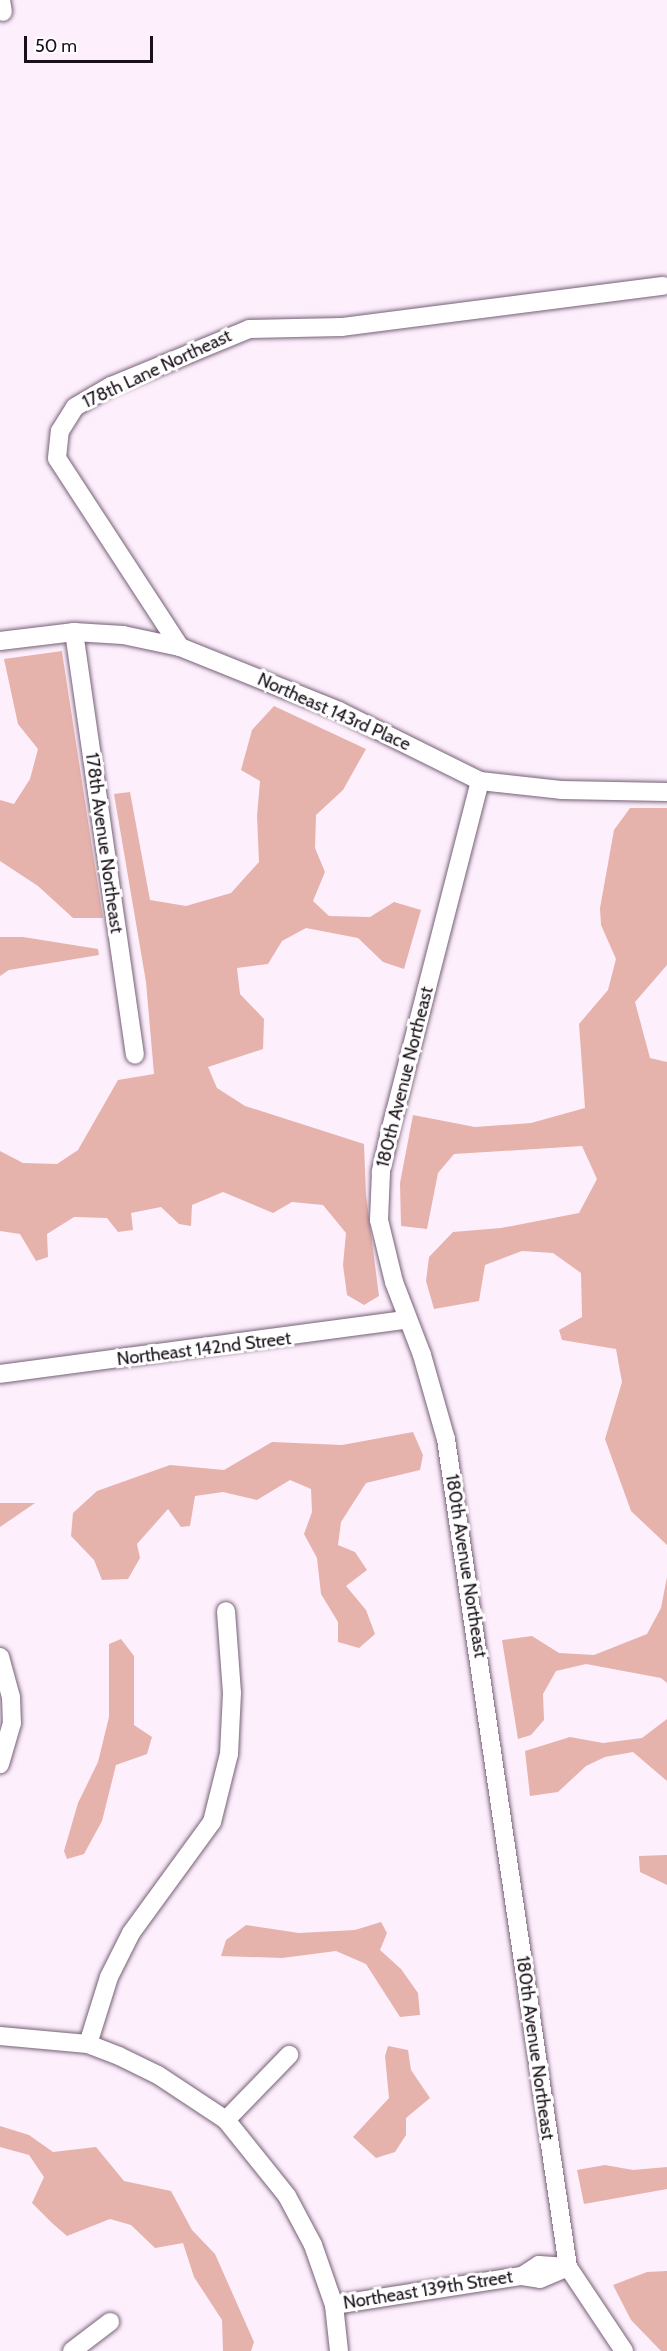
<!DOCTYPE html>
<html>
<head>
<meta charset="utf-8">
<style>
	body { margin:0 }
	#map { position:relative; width:667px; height:2351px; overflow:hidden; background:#feeffd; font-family:Cabin,sans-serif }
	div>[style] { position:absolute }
	.forest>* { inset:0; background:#e6b2ac }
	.roads { filter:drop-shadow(0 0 2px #766176) drop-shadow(0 0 2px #766176) }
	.minor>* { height:18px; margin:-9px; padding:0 9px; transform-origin:9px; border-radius:9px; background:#fff }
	span { translate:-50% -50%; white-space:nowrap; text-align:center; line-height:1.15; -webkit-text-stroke:6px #fff; paint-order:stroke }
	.street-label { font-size:18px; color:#191019 }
	.scale { position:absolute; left:24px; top:36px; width:129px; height:27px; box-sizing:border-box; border:3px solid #191019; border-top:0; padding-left:8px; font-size:18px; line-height:21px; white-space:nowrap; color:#191019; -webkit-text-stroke:4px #fff; paint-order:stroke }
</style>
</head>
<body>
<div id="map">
	<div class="forest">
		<i style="clip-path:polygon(62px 651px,62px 652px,103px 918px,73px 918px,38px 886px,0 861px,0 800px,14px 804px,30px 779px,38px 749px,18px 724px,4px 659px)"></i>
		<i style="clip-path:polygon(274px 706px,366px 749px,343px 790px,316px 815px,315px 848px,325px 872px,313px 901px,329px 916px,370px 917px,394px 902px,421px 910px,404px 969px,383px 962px,358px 938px,306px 928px,282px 941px,268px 964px,237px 968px,240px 994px,264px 1019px,263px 1049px,208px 1067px,217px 1088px,245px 1106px,364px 1144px,366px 1195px,379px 1296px,364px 1305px,347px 1295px,343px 1265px,346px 1233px,323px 1205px,292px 1202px,273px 1213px,223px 1192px,192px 1205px,191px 1226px,179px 1224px,161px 1207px,131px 1213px,133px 1230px,118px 1232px,107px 1218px,74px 1217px,47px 1234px,48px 1257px,36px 1261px,20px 1234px,0 1231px,0 1151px,23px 1163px,57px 1164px,78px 1150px,118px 1080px,154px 1074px,146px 982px,114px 794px,130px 792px,150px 900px,186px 906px,231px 893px,259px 862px,257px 816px,260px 781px,241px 770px,252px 730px)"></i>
		<i style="clip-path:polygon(630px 808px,667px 808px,667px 965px,635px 1002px,650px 1058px,667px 1062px,667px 1545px,631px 1511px,605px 1439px,622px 1382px,616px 1349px,562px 1340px,559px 1330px,582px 1317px,581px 1273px,553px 1253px,522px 1251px,485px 1265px,479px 1301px,434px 1309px,426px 1281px,429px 1257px,453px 1232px,501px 1228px,579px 1213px,597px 1179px,582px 1146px,454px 1154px,438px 1173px,427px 1229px,401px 1226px,400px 1183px,413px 1115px,475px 1127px,531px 1123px,585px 1108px,579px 1024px,608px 990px,616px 959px,601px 925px,600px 908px,614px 830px)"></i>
		<i style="clip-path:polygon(0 937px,23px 937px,98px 949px,99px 955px,9px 970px,0 976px)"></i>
		<i style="clip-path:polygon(413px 1432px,423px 1455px,420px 1470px,366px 1483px,341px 1522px,338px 1545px,355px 1552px,367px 1570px,346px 1586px,366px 1610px,375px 1634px,359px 1648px,338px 1642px,338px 1622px,321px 1594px,317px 1558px,304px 1534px,312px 1512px,311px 1489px,290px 1480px,257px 1500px,223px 1492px,195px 1496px,190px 1526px,181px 1527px,168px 1509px,137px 1544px,140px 1558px,128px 1579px,102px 1580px,94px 1560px,71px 1536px,73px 1513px,97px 1491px,170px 1465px,224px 1470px,272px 1442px,342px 1445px)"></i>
		<i style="clip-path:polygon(0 1503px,35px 1503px,0 1527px)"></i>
		<i style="clip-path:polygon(667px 1577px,667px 1683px,661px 1678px,586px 1664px,556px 1671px,543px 1694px,544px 1720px,531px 1735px,518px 1739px,502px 1640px,532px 1636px,559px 1653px,594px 1655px,647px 1634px,661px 1608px)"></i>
		<i style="clip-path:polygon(121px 1639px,134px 1656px,134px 1725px,152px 1737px,147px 1754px,116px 1765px,102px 1821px,84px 1854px,67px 1859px,64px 1851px,78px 1803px,98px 1762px,109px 1717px,109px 1644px)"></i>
		<i style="clip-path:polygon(667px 1719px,667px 1781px,633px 1752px,605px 1757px,586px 1766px,558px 1792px,530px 1796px,525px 1751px,570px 1737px,603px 1743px,642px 1738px)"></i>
		<i style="clip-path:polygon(667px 1855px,667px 1885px,640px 1872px,639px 1856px)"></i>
		<i style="clip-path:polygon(381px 1922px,387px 1933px,380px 1950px,401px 1969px,418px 1993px,420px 2015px,400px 2017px,366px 1964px,336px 1951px,282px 1958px,221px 1956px,226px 1940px,246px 1925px,299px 1933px,355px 1930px)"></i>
		<i style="clip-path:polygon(388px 2046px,408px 2050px,411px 2070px,430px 2098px,406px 2118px,406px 2135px,395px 2152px,376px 2158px,353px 2137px,389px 2098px,385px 2056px)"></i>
		<i style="clip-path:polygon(0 2126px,29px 2135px,53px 2152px,96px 2147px,124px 2181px,171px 2191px,192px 2230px,215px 2254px,254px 2342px,251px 2351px,223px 2351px,222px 2320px,194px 2277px,183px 2243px,155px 2248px,131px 2225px,110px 2219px,67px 2236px,52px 2223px,32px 2203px,44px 2177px,29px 2155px,0 2147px)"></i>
		<i style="clip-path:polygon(605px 2165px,633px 2170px,667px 2167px,667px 2189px,584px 2204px,577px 2170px)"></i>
		<i style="clip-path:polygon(667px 2271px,667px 2351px,661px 2351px,631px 2320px,613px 2285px,647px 2272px)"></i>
	</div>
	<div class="roads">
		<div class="minor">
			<i style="left:1px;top:0;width:12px;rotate:81deg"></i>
			<i style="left:74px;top:632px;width:427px;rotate:81.8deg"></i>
			<i style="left:0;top:641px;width:75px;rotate:-6.9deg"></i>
			<i style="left:74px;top:632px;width:49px;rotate:3.5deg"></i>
			<i style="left:123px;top:635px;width:58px;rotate:11.9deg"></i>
			<i style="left:180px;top:647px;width:171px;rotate:21.9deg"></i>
			<i style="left:339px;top:711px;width:157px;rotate:26.4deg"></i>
			<i style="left:480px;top:781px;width:81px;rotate:6.3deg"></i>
			<i style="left:561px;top:790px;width:106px;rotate:1.1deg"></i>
			<i style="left:180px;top:647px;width:225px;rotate:-123.1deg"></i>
			<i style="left:57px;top:458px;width:27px;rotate:-84deg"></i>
			<i style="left:60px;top:431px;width:28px;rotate:-58deg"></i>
			<i style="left:75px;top:407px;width:42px;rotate:-30.3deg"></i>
			<i style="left:111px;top:386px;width:149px;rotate:-22.4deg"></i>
			<i style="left:249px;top:329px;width:93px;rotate:-1.2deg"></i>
			<i style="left:342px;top:327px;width:324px;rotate:-7.3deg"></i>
			<i style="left:480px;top:781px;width:366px;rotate:104.4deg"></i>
			<i style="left:389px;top:1136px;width:37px;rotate:103deg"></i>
			<i style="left:381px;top:1172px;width:48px;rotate:92.4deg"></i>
			<i style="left:379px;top:1220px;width:64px;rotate:76.4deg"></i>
			<i style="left:394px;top:1282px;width:78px;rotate:69deg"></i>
			<i style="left:422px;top:1355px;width:87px;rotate:74.1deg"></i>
			<i style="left:446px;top:1439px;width:837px;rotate:81.62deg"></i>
			<i style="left:568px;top:2267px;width:101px;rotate:56.3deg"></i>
			<i style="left:0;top:1374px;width:411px;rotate:-7.6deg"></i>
			<i style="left:0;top:1657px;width:41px;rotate:74.6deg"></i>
			<i style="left:11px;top:1697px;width:26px;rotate:88deg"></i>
			<i style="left:12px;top:1723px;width:43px;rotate:106.3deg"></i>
			<i style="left:0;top:2036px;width:88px;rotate:5.2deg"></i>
			<i style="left:88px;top:2044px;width:33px;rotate:21deg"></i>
			<i style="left:119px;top:2056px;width:43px;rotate:26deg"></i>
			<i style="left:158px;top:2075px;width:82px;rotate:33.5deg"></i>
			<i style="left:226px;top:2120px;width:97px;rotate:51.2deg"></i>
			<i style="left:287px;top:2196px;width:55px;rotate:62deg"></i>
			<i style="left:313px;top:2245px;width:64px;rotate:70.7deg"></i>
			<i style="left:334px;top:2305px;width:46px;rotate:83.8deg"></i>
			<i style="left:88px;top:2044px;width:70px;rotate:-72.6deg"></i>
			<i style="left:109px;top:1977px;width:49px;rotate:-63.4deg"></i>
			<i style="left:131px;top:1933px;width:137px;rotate:-53.9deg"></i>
			<i style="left:212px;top:1822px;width:70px;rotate:-76deg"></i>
			<i style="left:229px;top:1754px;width:61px;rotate:-87.2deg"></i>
			<i style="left:232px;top:1693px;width:82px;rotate:-94.2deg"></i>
			<i style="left:226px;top:2120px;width:91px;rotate:-45.9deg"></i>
			<i style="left:522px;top:2276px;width:20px;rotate:-33deg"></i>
			<i style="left:539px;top:2265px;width:29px;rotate:4deg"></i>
			<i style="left:334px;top:2305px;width:190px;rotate:-8.8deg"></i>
			<i style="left:522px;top:2276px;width:18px;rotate:9deg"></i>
			<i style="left:540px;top:2279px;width:30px;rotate:-23deg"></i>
			<i style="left:72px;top:2351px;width:48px;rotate:-37.3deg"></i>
		</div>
	</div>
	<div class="street-label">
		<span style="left:157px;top:369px;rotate:-25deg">178th Lane Northeast</span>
		<span style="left:334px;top:712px;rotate:24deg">Northeast 143rd Place</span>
		<span style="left:104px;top:843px;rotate:82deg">178th Avenue Northeast</span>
		<span style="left:405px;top:1077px;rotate:-76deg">180th Avenue Northeast</span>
		<span style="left:204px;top:1349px;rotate:-7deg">Northeast 142nd Street</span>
		<span style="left:466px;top:1566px;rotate:81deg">180th Avenue Northeast</span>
		<span style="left:535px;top:2048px;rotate:82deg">180th Avenue Northeast</span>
		<span style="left:428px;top:2290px;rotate:-9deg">Northeast 139th Street</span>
	</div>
	<div class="scale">50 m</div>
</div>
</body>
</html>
